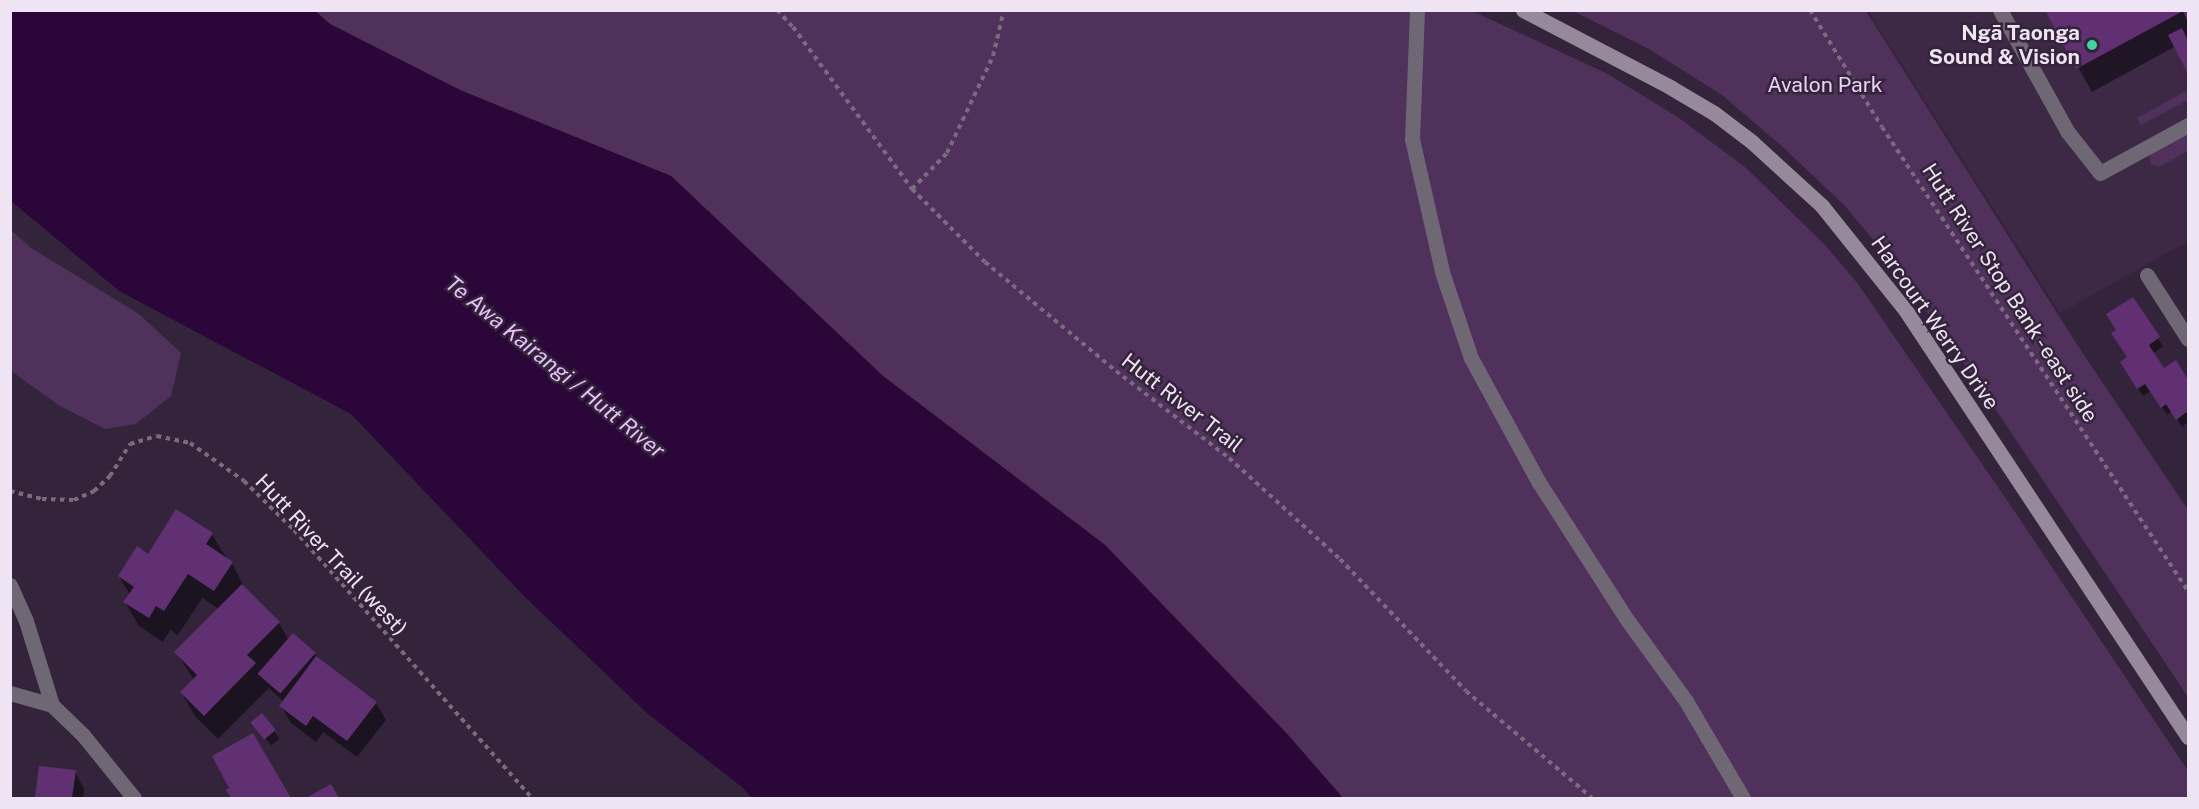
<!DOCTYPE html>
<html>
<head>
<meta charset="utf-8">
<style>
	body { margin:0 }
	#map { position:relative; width:2199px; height:809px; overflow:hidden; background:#34243b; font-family:"Public Sans",sans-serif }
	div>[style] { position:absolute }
	.built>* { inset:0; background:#3d2946 }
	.green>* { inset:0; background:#4f315c }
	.water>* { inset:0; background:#2b0638 }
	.shadow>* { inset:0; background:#0007; transform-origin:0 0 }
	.building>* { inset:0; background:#603073; transform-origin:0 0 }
	.path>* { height:4px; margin-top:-2px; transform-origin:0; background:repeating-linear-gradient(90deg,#7a6c80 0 4.5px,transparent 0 9px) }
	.lane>* { height:15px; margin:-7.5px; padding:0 7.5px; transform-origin:7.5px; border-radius:7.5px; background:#6f6773 }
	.street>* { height:15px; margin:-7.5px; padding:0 7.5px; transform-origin:7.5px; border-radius:7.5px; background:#6f6773 }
	.secondary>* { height:15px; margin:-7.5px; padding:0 7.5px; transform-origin:7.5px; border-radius:7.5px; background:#95899b }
	.dots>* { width:16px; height:16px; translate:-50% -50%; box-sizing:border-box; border:3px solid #34243b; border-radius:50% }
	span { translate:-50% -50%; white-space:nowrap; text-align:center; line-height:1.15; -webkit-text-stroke:5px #34243b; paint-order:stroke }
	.poi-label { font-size:21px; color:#efe4f3; font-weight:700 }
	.right { translate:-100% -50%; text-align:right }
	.park-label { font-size:21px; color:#ecd1f8 }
	.street-label { font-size:21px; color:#efe4f3 }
	.water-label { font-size:22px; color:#e6bef8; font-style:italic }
	.frame { position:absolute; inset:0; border:12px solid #efe4f3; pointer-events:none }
</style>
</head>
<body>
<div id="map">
	<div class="built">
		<i style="clip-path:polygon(1868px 11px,2188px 11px,2188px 241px,2060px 313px)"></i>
	</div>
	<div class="green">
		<i style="clip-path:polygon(315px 11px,1472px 11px,1606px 73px,1679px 118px,1745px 167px,1824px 244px,1858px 284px,2013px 509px,2188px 771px,2188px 798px,1343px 798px,1289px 736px,1105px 545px,883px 376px,671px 176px,460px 90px,330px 24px)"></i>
		<i style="clip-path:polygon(1573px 11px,1866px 11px,2076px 343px,2188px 510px,2188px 697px,1984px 392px,1886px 255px,1844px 205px,1785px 149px,1722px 95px,1649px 49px)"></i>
		<i style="clip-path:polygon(2188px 90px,2188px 100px,2141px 125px,2137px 118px)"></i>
		<i style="clip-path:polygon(2188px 132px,2188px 151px,2159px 167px,2151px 164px,2149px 158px,2151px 152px)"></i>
		<i style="clip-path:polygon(11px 230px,31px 248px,139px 314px,181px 353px,171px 396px,136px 424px,105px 429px,60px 406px,11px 371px)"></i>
	</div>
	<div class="water">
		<i style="clip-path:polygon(10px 11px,315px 11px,330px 24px,460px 90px,671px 176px,883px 376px,1105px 545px,1289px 736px,1343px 798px,752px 798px,743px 788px,648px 714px,526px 598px,351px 414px,119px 291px,11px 201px)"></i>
	</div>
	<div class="shadow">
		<i style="clip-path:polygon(2046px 10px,2188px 10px,2188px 70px,2176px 46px,2092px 92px)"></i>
		<i style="clip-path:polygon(2132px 299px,2163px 346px,2153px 354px,2164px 370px,2175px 363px,2188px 383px,2188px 422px,2182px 427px,2172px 411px,2167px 415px,2151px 391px,2143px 396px,2126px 370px,2128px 358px,2118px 331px)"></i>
		<i style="clip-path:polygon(212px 534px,227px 559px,232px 563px,245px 589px,279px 623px,289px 641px,315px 654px,319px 661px,376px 703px,386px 720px,357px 757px,323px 732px,316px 742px,291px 723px,281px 706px,284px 702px,269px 688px,218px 739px,195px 716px,181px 692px,194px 680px,176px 652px,219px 609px,202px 598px,178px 635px,170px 630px,163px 642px,139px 626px,125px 602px,130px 595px,119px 576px,148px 556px)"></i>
		<i style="left:262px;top:716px;width:29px;height:11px;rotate:52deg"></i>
		<i style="clip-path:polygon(253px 735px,289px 798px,234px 798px,214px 757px)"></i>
		<i style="clip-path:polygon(41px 767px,75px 772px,84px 789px,83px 798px,37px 798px)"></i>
	</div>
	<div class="building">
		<i style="clip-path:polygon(2045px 10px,2188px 10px,2188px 22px,2183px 11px,2076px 69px)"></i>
		<i style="clip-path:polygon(2182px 28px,2188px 41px,2188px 74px,2168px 35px)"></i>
		<i style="clip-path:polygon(2133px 297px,2160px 337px,2149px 345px,2164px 368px,2176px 360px,2188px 380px,2188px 411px,2176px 420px,2166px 404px,2161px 408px,2145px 384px,2137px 389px,2120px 362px,2127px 357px,2111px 333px,2116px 330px,2106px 314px)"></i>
		<i style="clip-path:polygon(176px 509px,213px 533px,206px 544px,233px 562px,214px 591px,188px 574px,164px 611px,156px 606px,149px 618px,123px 602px,134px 587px,118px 576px,137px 546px,148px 554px)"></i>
		<i style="clip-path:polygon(242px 584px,280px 622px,247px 655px,256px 663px,204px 716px,180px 692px,197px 675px,174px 652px)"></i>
		<i style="left:293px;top:633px;width:30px;height:54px;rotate:41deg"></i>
		<i style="clip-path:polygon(316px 656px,377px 702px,347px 741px,313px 716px,306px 726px,279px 706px)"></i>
		<i style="left:262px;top:713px;width:22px;height:15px;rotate:51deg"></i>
		<i style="clip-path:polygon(253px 733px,291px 798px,231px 798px,226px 790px,229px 788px,212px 756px)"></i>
		<i style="clip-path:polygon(39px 766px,76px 770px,72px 798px,35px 798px)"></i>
		<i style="clip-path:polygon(331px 784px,339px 798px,306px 798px)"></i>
	</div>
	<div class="path">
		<i style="left:777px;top:10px;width:23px;rotate:47deg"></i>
		<i style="left:793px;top:27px;width:201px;rotate:53.7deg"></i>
		<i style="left:912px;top:189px;width:103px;rotate:45deg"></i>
		<i style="left:985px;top:262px;width:170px;rotate:39.8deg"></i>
		<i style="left:1116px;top:371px;width:143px;rotate:37.6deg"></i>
		<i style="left:1229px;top:458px;width:150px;rotate:42.3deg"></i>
		<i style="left:1340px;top:559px;width:182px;rotate:46.3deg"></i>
		<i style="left:1466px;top:691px;width:165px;rotate:40.3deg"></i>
		<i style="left:1810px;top:10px;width:137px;rotate:58.4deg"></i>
		<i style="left:1882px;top:127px;width:556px;rotate:56.6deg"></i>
		<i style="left:912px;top:189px;width:50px;rotate:-45.8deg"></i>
		<i style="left:947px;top:153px;width:107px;rotate:-64.6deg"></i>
		<i style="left:993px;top:56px;width:47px;rotate:-76.6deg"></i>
		<i style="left:10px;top:491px;width:33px;rotate:14deg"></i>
		<i style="left:42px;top:499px;width:32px;rotate:2deg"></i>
		<i style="left:74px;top:500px;width:22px;rotate:-24deg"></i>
		<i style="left:94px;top:491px;width:22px;rotate:-43deg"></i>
		<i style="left:110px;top:476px;width:38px;rotate:-58deg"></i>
		<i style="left:130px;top:444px;width:28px;rotate:-17deg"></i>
		<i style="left:157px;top:436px;width:34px;rotate:12deg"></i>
		<i style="left:190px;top:443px;width:66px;rotate:35.1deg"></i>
		<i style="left:244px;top:481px;width:70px;rotate:44.4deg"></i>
		<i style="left:294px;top:530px;width:358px;rotate:48.4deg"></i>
	</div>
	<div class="lane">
		<i style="left:1417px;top:10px;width:129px;rotate:92.2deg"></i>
		<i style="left:1412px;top:139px;width:139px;rotate:77.2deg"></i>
		<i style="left:1443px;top:275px;width:88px;rotate:71.4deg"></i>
		<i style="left:1471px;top:358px;width:140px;rotate:61.4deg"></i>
		<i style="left:1538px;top:481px;width:166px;rotate:57.3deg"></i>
		<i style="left:1628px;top:621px;width:99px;rotate:54.1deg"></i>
		<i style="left:1686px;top:701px;width:113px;rotate:59.6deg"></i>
		<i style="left:2000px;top:10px;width:138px;rotate:61deg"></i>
		<i style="left:2067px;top:131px;width:53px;rotate:51.8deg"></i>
		<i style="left:2100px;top:173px;width:100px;rotate:-28.6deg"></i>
		<i style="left:2147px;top:275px;width:76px;rotate:57.4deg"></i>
	</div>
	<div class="street">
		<i style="left:10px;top:585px;width:39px;rotate:66deg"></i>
		<i style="left:26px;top:621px;width:88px;rotate:72.8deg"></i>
		<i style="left:10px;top:693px;width:44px;rotate:15.9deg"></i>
		<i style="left:52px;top:705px;width:43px;rotate:44.1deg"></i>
		<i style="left:83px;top:735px;width:81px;rotate:51deg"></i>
	</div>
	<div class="secondary">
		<i style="left:1523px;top:10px;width:166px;rotate:27.6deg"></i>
		<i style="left:1670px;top:87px;width:51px;rotate:30.6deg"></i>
		<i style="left:1714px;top:113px;width:48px;rotate:37.3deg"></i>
		<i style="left:1752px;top:142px;width:95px;rotate:42.4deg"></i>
		<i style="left:1822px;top:206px;width:134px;rotate:51.3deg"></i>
		<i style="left:1906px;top:311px;width:511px;rotate:56.5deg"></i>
	</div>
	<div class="dots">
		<i style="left:2092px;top:45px;background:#41d4a1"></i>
	</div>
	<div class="poi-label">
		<span class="right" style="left:2080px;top:45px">Ngā Taonga<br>Sound &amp; Vision</span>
	</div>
	<div class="park-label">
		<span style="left:1825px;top:85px">Avalon Park</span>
	</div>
	<div class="street-label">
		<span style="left:2010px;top:293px;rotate:57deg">Hutt River Stop Bank - east side</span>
		<span style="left:1935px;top:323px;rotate:55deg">Harcourt Werry Drive</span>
		<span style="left:1182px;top:403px;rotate:38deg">Hutt River Trail</span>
		<span style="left:331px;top:555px;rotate:47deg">Hutt River Trail (west)</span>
	</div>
	<div class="water-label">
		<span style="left:555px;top:367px;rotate:39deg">Te Awa Kairangi / Hutt River</span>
	</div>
	<div class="frame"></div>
</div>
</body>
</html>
